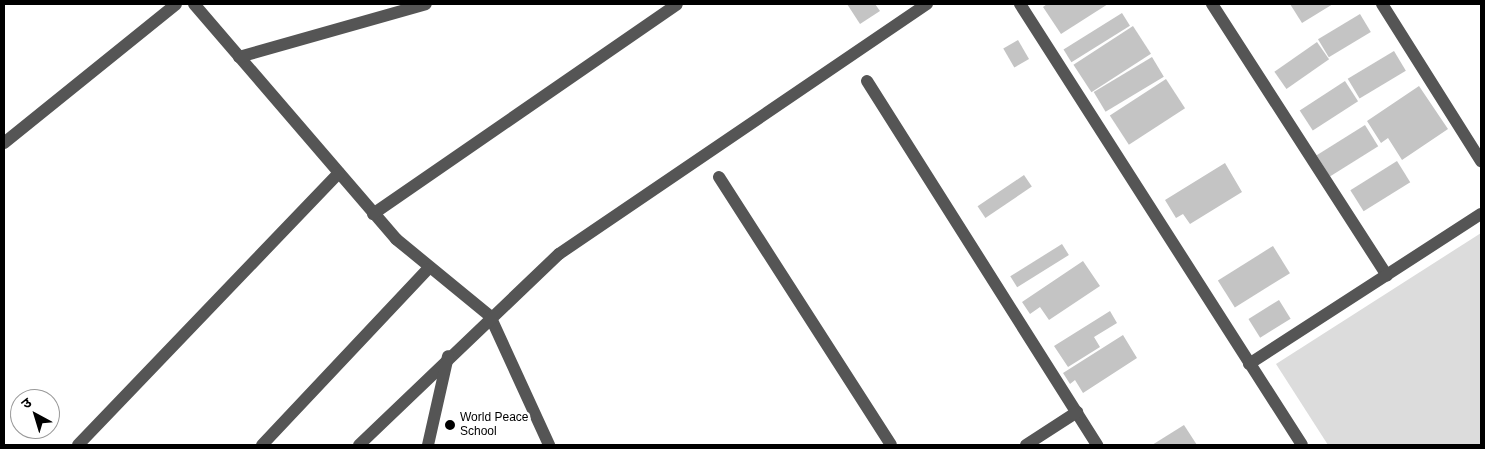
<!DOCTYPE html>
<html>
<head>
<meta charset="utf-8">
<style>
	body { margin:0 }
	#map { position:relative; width:1485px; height:449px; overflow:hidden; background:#fff; font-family:Helvetica,"Noto Sans Devanagari",sans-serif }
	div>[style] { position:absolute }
	.green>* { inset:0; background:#dcdcdc }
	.building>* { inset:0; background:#c4c4c4; transform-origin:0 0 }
	.minor>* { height:12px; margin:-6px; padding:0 6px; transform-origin:6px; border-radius:6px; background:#555 }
	.dots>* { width:14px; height:14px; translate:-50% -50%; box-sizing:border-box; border:2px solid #fff; border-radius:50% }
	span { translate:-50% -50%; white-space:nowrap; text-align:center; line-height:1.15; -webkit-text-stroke:5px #fff; paint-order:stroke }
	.poi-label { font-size:12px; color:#000 }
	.left { translate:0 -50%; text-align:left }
	.frame { position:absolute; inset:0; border:5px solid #000; pointer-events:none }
	.north { position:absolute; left:10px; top:389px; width:50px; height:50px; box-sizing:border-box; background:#fff; border:1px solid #999; border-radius:50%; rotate:321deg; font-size:14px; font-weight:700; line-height:20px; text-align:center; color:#000 }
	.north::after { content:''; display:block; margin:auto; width:18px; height:22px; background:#000; clip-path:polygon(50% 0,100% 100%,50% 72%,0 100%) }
</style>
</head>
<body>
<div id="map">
	<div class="green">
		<i style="clip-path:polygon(1481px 233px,1481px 445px,1328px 445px,1276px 364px)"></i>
	</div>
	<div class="building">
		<i style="clip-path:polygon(847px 4px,875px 4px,880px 11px,860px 24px)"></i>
		<i style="clip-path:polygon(1047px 4px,1108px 4px,1061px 34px,1043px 7px)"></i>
		<i style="clip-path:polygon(1290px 4px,1333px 4px,1302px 23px)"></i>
		<i style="left:1122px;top:13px;width:15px;height:69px;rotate:58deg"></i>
		<i style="left:1360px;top:14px;width:21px;height:49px;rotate:59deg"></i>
		<i style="left:1133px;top:26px;width:33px;height:71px;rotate:57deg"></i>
		<i style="left:1018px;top:40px;width:22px;height:17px;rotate:60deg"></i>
		<i style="left:1317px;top:42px;width:21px;height:52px;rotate:55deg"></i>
		<i style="left:1394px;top:51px;width:23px;height:54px;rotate:59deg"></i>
		<i style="left:1152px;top:57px;width:23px;height:68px;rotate:59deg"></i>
		<i style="left:1166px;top:79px;width:35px;height:67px;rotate:57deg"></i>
		<i style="left:1345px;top:81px;width:24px;height:54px;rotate:57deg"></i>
		<i style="clip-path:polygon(1419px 86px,1448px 129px,1402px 160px,1388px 138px,1381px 143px,1367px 121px)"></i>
		<i style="left:1365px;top:125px;width:25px;height:57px;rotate:58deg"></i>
		<i style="left:1397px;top:161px;width:25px;height:55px;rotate:58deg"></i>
		<i style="clip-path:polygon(1225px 163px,1242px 192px,1190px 224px,1183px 214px,1176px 218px,1165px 200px)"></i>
		<i style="left:1024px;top:175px;width:14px;height:56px;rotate:56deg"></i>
		<i style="left:1062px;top:244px;width:13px;height:61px;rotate:58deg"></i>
		<i style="left:1273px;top:246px;width:32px;height:65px;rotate:58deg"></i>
		<i style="clip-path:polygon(1083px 261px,1100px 286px,1049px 320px,1040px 307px,1030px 314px,1022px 302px)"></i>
		<i style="left:1279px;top:300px;width:22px;height:36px;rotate:58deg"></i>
		<i style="clip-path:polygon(1110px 311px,1117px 323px,1094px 337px,1100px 347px,1068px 367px,1054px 346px)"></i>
		<i style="clip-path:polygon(1123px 335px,1137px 358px,1083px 393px,1075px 380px,1070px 384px,1063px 373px)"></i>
		<i style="clip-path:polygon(1184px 425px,1197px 445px,1152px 445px)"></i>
	</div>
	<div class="minor">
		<i style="left:194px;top:4px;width:310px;rotate:49.3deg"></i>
		<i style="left:396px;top:239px;width:122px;rotate:39.3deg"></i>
		<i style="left:490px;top:316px;width:142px;rotate:65.4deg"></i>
		<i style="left:1020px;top:4px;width:523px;rotate:57.4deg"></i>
		<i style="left:1212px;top:4px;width:323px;rotate:57.2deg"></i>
		<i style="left:1382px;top:4px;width:186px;rotate:57.8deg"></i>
		<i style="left:239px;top:57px;width:194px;rotate:-15.8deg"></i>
		<i style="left:867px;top:81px;width:431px;rotate:57.7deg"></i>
		<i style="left:4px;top:143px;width:221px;rotate:-38.9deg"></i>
		<i style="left:719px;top:177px;width:318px;rotate:57.3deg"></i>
		<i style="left:373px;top:214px;width:369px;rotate:-34.6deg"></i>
		<i style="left:1249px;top:364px;width:276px;rotate:-32.9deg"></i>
		<i style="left:78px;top:445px;width:377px;rotate:-46.2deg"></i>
		<i style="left:262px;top:445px;width:242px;rotate:-46.7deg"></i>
		<i style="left:359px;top:445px;width:277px;rotate:-43.7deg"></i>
		<i style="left:559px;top:254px;width:445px;rotate:-34.2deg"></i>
		<i style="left:428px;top:445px;width:91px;rotate:-77.3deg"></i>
		<i style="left:1026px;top:445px;width:61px;rotate:-32.9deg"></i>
	</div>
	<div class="dots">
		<i style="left:450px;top:425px;background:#000"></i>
	</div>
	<div class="poi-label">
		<span class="left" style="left:460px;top:425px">World Peace<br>School</span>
	</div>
	<div class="frame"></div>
	<div class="north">उ</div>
</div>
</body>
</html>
